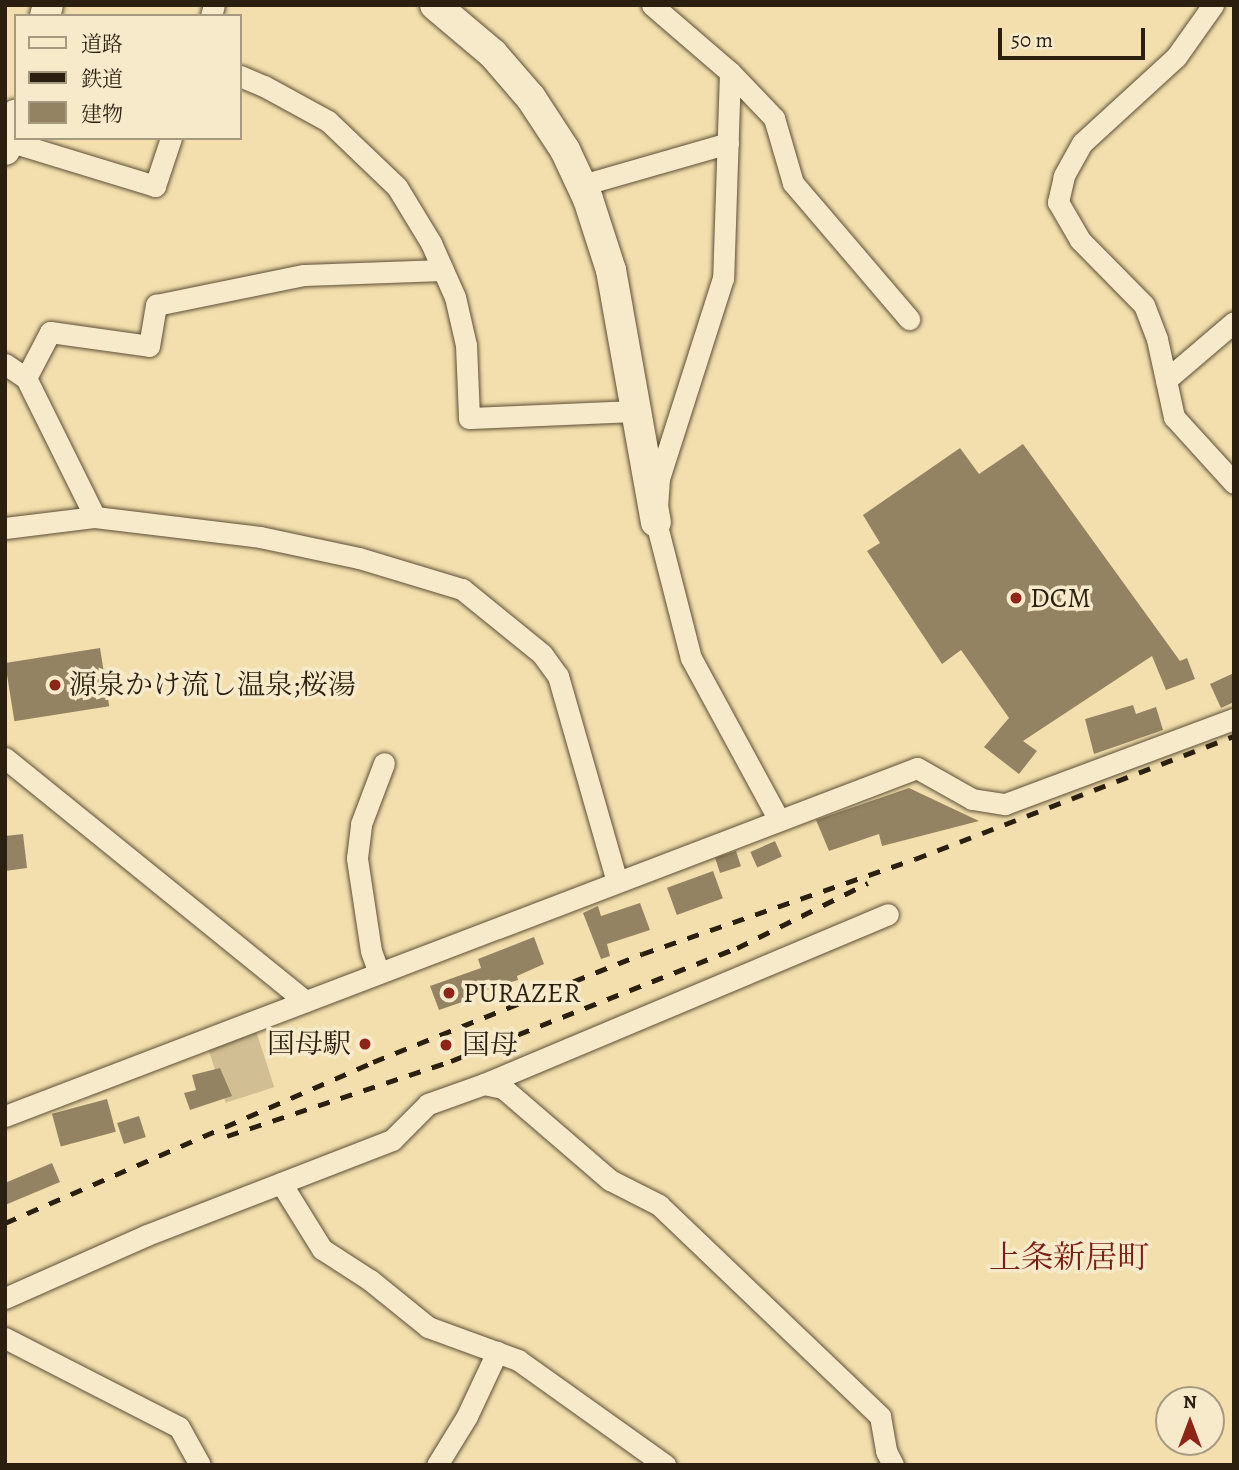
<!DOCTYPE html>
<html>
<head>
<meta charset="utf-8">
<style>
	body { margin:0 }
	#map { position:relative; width:1239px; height:1470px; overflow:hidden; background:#f3dfad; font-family:Alegreya,"Noto Serif JP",serif }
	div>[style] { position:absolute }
	.green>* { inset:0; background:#d1be92; transform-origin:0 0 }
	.building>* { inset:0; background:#938362; transform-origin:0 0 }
	.roads { filter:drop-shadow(0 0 2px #5d4f37) drop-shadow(0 0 2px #5d4f37) }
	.street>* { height:21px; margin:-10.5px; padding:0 10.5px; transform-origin:10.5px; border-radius:10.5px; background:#f7eaca }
	.secondary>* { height:30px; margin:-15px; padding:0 15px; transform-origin:15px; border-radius:15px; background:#f7eaca }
	.rail>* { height:5px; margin-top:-2.5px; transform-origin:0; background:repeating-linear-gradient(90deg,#2b1f10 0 12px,transparent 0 24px) }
	.dots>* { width:19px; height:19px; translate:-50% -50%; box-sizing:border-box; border:4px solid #f7eaca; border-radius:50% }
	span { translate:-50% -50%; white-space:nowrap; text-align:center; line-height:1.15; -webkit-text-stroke:7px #f7eaca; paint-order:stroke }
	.poi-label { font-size:28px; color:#2b1f10 }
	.left { translate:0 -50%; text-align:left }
	.right { translate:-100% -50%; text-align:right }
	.quarter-label { font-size:32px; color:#7a1f14 }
	.frame { position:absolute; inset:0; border:7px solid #2b1f10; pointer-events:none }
	.legend { position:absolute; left:14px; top:14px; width:228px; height:126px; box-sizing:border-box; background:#f7eaca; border:2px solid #a59980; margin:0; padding:9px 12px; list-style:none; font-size:21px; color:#2b1f10 }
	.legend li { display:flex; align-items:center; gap:14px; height:35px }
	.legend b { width:35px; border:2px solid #a59980 }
	.north { position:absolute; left:1155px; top:1386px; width:70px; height:70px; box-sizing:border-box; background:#f7eaca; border:2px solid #a59980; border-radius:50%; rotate:0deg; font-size:19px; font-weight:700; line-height:28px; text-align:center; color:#2b1f10 }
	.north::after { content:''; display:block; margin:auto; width:24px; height:32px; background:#8f2418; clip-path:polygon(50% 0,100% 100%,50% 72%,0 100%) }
	.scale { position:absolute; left:998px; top:28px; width:147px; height:32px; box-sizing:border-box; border:4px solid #2b1f10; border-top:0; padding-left:9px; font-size:21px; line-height:24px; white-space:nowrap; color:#2b1f10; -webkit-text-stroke:5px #f7eaca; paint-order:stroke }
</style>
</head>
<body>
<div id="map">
	<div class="green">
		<i style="left:256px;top:1031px;width:59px;height:51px;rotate:72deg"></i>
	</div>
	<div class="building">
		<i style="clip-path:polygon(1023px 444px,1180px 661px,1187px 658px,1195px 679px,1166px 690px,1152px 656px,1023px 741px,1037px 751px,1019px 774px,984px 747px,1009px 718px,961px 650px,942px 664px,867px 551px,880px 543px,863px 515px,960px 448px,979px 474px)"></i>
		<i style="left:100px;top:648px;width:59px;height:96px;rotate:81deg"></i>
		<i style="clip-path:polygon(1234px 673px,1234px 702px,1221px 708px,1210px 684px)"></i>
		<i style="clip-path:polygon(1133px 705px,1136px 714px,1156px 707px,1163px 730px,1094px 754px,1085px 719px)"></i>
		<i style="clip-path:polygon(909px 788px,979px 821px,882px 846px,879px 834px,829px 851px,816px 820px)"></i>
		<i style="clip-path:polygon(23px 834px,27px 868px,5px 871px,5px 836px)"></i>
		<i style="left:775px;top:841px;width:17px;height:27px;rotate:66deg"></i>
		<i style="left:736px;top:851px;width:16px;height:22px;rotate:72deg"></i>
		<i style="left:713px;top:871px;width:29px;height:49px;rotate:70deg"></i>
		<i style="clip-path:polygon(640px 903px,650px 930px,607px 944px,610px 956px,601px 959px,583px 913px,598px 906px,601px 916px)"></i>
		<i style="clip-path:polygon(534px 937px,544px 964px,517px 976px,518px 980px,466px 996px,468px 1000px,439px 1010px,430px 986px,481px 968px,478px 959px)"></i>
		<i style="clip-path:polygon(220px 1068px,232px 1096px,190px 1110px,184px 1093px,196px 1090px,192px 1075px)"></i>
		<i style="left:107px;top:1099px;width:34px;height:57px;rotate:75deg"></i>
		<i style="left:139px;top:1116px;width:22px;height:23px;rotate:72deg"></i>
		<i style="clip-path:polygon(52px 1163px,60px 1182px,5px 1205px,5px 1183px)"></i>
	</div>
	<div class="roads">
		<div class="street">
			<i style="left:652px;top:5px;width:103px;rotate:40.7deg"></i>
			<i style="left:730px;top:72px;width:64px;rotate:46.3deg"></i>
			<i style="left:774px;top:118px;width:68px;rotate:73.7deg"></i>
			<i style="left:793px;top:183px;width:179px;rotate:49.5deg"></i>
			<i style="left:1213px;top:5px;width:64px;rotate:125.4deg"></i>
			<i style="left:1176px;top:57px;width:127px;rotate:137.5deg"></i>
			<i style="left:1082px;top:143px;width:38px;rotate:119deg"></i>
			<i style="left:1064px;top:176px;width:27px;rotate:103deg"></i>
			<i style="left:1058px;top:202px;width:44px;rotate:59.9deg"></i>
			<i style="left:1080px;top:240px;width:91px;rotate:45.4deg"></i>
			<i style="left:1144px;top:305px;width:36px;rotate:69deg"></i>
			<i style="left:1157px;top:339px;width:80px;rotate:77.7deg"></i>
			<i style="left:1174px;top:417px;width:89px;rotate:47.7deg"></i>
			<i style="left:211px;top:16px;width:11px;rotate:-75deg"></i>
			<i style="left:730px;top:72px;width:206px;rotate:91.9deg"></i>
			<i style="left:723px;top:278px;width:210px;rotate:107.7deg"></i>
			<i style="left:659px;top:478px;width:44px;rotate:93.9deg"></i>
			<i style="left:656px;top:522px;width:140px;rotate:75.6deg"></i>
			<i style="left:691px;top:658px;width:184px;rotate:61.5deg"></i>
			<i style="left:240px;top:76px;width:26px;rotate:23deg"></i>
			<i style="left:264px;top:86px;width:73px;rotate:28.7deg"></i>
			<i style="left:328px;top:121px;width:95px;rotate:43.7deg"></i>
			<i style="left:397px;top:187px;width:66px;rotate:58.7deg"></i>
			<i style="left:431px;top:243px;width:59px;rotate:66deg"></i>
			<i style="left:455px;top:297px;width:49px;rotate:77.1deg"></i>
			<i style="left:466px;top:345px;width:73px;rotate:87.6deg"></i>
			<i style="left:469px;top:418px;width:167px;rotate:-2.4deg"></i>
			<i style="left:8px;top:141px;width:154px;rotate:17deg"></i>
			<i style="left:155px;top:186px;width:51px;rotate:-71.6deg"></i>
			<i style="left:582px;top:185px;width:152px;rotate:-16deg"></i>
			<i style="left:5px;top:364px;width:25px;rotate:34deg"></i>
			<i style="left:26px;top:378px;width:155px;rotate:63.6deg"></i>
			<i style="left:26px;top:378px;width:52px;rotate:-62.4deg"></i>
			<i style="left:50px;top:332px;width:100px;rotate:8deg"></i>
			<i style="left:149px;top:346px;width:42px;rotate:-80.3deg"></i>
			<i style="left:156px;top:305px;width:151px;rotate:-11.5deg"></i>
			<i style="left:304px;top:275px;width:139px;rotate:-2.1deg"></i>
			<i style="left:1166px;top:380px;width:89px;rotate:-40.5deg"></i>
			<i style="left:5px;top:528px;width:91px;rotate:-7deg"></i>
			<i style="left:95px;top:517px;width:166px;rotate:6.9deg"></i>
			<i style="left:260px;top:537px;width:101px;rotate:12deg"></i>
			<i style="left:359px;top:558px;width:108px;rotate:16.8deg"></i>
			<i style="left:462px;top:589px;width:103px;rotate:39.1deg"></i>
			<i style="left:542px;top:654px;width:27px;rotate:54deg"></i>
			<i style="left:558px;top:676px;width:214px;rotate:74deg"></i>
			<i style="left:5px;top:758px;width:386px;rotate:39deg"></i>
			<i style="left:379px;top:973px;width:23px;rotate:-110deg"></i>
			<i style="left:371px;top:951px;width:94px;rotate:-98.6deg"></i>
			<i style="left:357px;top:858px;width:34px;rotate:-83deg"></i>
			<i style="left:361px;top:824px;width:65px;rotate:-69.3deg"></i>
			<i style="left:484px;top:1084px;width:438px;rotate:-22.8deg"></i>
			<i style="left:5px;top:1116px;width:976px;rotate:-20.89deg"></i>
			<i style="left:917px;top:768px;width:63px;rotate:29.4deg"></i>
			<i style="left:972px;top:799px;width:33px;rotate:9deg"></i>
			<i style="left:1005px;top:804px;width:244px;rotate:-20.4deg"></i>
			<i style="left:281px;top:1183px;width:78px;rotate:58.2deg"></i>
			<i style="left:322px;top:1249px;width:57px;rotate:32.9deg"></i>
			<i style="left:370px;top:1280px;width:75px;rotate:39deg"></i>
			<i style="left:428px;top:1327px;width:96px;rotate:20.1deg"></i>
			<i style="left:518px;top:1360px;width:181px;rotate:35.5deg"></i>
			<i style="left:5px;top:1298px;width:155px;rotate:-23.9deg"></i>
			<i style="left:147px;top:1235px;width:263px;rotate:-21.2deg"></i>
			<i style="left:392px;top:1140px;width:51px;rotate:-45deg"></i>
			<i style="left:428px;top:1104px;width:59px;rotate:-19.7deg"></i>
			<i style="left:484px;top:1084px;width:19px;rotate:12deg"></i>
			<i style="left:503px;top:1088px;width:141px;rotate:40.7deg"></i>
			<i style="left:610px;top:1180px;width:55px;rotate:27deg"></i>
			<i style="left:659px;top:1205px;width:306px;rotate:43.7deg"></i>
			<i style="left:880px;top:1416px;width:36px;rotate:80deg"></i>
			<i style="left:886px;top:1451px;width:16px;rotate:63deg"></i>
			<i style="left:5px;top:1338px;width:195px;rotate:27.1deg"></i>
			<i style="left:179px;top:1427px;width:43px;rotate:61.1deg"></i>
			<i style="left:437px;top:1465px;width:57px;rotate:-58.5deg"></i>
			<i style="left:467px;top:1416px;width:71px;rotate:-64.9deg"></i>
		</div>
		<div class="secondary">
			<i style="left:435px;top:5px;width:76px;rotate:40.2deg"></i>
			<i style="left:493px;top:54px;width:58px;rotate:49.2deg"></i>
			<i style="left:531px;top:98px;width:62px;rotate:56.8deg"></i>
			<i style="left:565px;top:150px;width:54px;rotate:64.9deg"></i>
			<i style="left:588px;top:199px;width:75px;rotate:72.1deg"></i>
			<i style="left:611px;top:270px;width:256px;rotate:79.9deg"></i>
			<i style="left:45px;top:16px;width:11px;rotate:-75deg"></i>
			<i style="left:5px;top:150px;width:37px;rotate:-73deg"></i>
		</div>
	</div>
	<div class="rail">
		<i style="left:227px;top:1136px;width:236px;rotate:-18.5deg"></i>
		<i style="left:451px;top:1061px;width:308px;rotate:-21.6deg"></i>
		<i style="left:737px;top:948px;width:146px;rotate:-26.4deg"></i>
		<i style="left:5px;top:1223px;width:402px;rotate:-23.6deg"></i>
		<i style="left:373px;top:1062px;width:290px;rotate:-21.9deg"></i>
		<i style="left:642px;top:954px;width:289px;rotate:-19.2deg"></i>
		<i style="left:915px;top:859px;width:342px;rotate:-21.1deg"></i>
	</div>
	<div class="dots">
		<i style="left:1016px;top:598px;background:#8f2418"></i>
		<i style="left:55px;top:685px;background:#8f2418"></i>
		<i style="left:449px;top:993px;background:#8f2418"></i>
		<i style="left:365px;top:1044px;background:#8f2418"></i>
		<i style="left:446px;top:1045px;background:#8f2418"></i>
	</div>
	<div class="poi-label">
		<span class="left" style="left:1030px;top:598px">DCM</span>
		<span class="left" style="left:69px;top:685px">源泉かけ流し温泉;桜湯</span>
		<span class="left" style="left:463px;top:993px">PURAZER</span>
		<span class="right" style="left:351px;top:1044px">国母駅</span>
		<span class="left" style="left:462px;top:1045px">国母</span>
	</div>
	<div class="quarter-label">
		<span style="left:1069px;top:1257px">上条新居町</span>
	</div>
	<div class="frame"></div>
	<ul class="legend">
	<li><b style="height:9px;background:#f7eaca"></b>道路</li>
	<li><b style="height:9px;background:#2b1f10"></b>鉄道</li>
	<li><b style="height:19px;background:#938362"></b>建物</li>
	</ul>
	<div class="north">N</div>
	<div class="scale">50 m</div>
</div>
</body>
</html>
